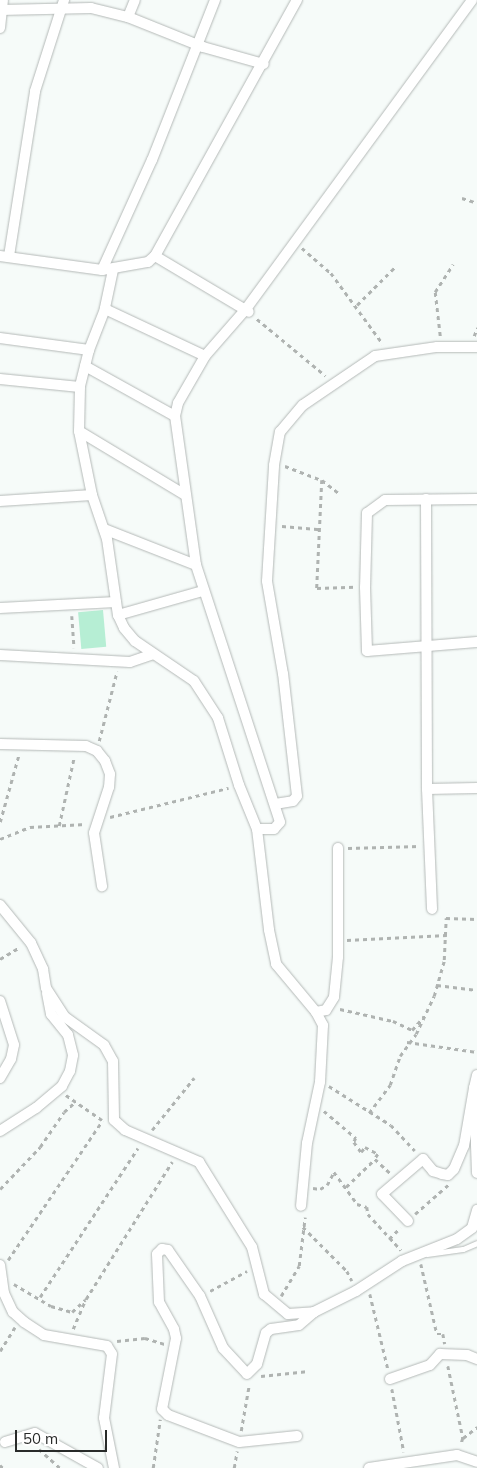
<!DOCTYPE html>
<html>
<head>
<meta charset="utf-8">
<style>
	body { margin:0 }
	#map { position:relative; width:477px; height:1468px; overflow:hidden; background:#f6fbf9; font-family:Mulish,sans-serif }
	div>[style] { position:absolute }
	.green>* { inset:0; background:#b6eed4; transform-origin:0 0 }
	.path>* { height:2.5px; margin-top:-1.25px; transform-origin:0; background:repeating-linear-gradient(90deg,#afb3b1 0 4px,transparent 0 8px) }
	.roads { filter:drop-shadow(0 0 1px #b4b9b7) drop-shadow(0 0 1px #b4b9b7) }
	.service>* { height:5px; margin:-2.5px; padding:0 2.5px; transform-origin:2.5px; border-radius:2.5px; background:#fff }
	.minor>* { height:10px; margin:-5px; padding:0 5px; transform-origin:5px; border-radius:5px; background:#fff }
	span { translate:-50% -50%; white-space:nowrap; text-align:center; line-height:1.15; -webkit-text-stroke:4.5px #fff; paint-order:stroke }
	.scale { position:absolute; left:15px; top:1430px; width:92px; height:22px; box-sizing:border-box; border:2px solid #292b2a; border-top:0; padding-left:6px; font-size:15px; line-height:18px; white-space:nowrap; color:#292b2a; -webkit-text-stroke:4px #fff; paint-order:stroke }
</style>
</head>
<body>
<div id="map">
	<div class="green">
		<i style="left:103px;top:610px;width:37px;height:25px;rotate:85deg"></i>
	</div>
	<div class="path">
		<i style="left:462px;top:198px;width:16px;rotate:18deg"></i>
		<i style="left:302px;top:248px;width:38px;rotate:41deg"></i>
		<i style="left:331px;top:273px;width:88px;rotate:53.8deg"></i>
		<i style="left:357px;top:305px;width:55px;rotate:-45deg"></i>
		<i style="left:257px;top:319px;width:89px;rotate:39.6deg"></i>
		<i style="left:440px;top:336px;width:44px;rotate:-96.5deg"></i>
		<i style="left:435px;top:292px;width:33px;rotate:-57deg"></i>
		<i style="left:474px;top:336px;width:9px;rotate:-69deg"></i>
		<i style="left:285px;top:466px;width:40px;rotate:21deg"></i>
		<i style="left:322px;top:480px;width:23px;rotate:38deg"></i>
		<i style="left:322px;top:480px;width:108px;rotate:92.7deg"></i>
		<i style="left:317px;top:588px;width:38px;rotate:-2deg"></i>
		<i style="left:282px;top:526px;width:38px;rotate:5deg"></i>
		<i style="left:72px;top:616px;width:32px;rotate:86deg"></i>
		<i style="left:99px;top:741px;width:72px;rotate:-75.6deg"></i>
		<i style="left:110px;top:817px;width:122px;rotate:-13.8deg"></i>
		<i style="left:0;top:822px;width:71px;rotate:-74.4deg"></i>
		<i style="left:59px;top:826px;width:71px;rotate:-77.7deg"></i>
		<i style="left:0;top:839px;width:32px;rotate:-22deg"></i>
		<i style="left:30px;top:827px;width:56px;rotate:-3.1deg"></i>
		<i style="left:348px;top:848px;width:72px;rotate:-1.6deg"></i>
		<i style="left:347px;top:940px;width:100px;rotate:-2.9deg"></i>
		<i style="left:0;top:959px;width:23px;rotate:-31deg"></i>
		<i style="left:437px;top:985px;width:40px;rotate:7.1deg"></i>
		<i style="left:340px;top:1009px;width:54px;rotate:12.8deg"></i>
		<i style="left:393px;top:1021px;width:21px;rotate:25deg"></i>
		<i style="left:412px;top:1030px;width:18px;rotate:-49deg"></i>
		<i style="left:407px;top:1042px;width:71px;rotate:8.1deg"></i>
		<i style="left:329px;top:1086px;width:73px;rotate:32.2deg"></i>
		<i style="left:391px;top:1125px;width:35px;rotate:47deg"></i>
		<i style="left:66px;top:1095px;width:44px;rotate:34.8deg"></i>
		<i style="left:324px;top:1111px;width:42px;rotate:40.2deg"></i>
		<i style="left:356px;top:1138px;width:4px;rotate:117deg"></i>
		<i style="left:354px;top:1142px;width:12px;rotate:55deg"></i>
		<i style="left:361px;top:1152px;width:6px;rotate:-51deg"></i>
		<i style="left:365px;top:1147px;width:15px;rotate:28deg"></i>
		<i style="left:378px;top:1154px;width:6px;rotate:121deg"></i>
		<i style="left:375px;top:1159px;width:22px;rotate:43deg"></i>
		<i style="left:369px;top:1113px;width:35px;rotate:-53deg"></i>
		<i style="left:390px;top:1085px;width:31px;rotate:-71deg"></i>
		<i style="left:400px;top:1056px;width:27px;rotate:-54deg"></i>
		<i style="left:416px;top:1034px;width:42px;rotate:-64.7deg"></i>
		<i style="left:434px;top:996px;width:37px;rotate:-74deg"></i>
		<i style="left:444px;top:960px;width:42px;rotate:-87.3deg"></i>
		<i style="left:446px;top:918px;width:31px;rotate:2deg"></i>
		<i style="left:152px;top:1130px;width:67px;rotate:-51.1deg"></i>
		<i style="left:346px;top:1187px;width:40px;rotate:-44deg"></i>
		<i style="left:313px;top:1188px;width:7px;rotate:8deg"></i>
		<i style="left:320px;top:1189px;width:8px;rotate:-30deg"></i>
		<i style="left:327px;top:1185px;width:15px;rotate:-62deg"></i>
		<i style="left:334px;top:1172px;width:39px;rotate:54deg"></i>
		<i style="left:357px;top:1204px;width:10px;rotate:17deg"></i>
		<i style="left:0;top:1189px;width:58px;rotate:-46.4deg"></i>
		<i style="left:40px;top:1147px;width:42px;rotate:-55.6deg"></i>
		<i style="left:64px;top:1112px;width:15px;rotate:-42deg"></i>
		<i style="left:367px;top:1207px;width:7px;rotate:82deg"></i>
		<i style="left:368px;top:1214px;width:49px;rotate:47.5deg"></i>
		<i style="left:415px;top:1214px;width:44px;rotate:-41.3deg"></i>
		<i style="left:303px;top:1227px;width:62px;rotate:45deg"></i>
		<i style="left:347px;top:1271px;width:11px;rotate:63deg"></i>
		<i style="left:389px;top:1239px;width:16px;rotate:-45deg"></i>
		<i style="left:8px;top:1260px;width:168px;rotate:-55.9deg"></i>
		<i style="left:421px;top:1264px;width:72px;rotate:77.1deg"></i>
		<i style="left:437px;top:1334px;width:6px"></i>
		<i style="left:443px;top:1334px;width:10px;rotate:79deg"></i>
		<i style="left:14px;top:1284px;width:43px;rotate:30.7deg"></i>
		<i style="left:51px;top:1306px;width:22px;rotate:16deg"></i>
		<i style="left:72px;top:1312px;width:18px;rotate:-43deg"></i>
		<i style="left:210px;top:1291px;width:42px;rotate:-28.4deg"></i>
		<i style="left:370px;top:1294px;width:77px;rotate:76.5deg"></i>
		<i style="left:281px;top:1296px;width:35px;rotate:-59deg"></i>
		<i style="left:299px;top:1266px;width:49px;rotate:-83deg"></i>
		<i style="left:40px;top:1297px;width:178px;rotate:-56.7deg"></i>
		<i style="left:73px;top:1329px;width:33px;rotate:-67deg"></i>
		<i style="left:86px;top:1299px;width:162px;rotate:-57.9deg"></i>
		<i style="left:117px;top:1341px;width:28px;rotate:-6deg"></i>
		<i style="left:145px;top:1338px;width:21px;rotate:17deg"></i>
		<i style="left:0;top:1351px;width:28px;rotate:-58deg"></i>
		<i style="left:448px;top:1366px;width:74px;rotate:78.2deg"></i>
		<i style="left:463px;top:1438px;width:7px;rotate:106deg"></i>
		<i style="left:261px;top:1376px;width:48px;rotate:-5.9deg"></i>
		<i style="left:392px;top:1389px;width:64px;rotate:79.2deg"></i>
		<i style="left:241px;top:1431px;width:47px;rotate:-80.1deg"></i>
		<i style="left:463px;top:1438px;width:18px;rotate:-38deg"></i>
		<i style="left:39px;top:1449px;width:28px;rotate:42deg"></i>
		<i style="left:0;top:1465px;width:4px;rotate:45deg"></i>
		<i style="left:153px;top:1468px;width:49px;rotate:-81.7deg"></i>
		<i style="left:234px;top:1468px;width:17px;rotate:-80deg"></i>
	</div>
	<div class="roads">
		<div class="service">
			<i style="left:427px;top:1254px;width:36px;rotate:-8deg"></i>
			<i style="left:463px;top:1249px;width:15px;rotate:-23deg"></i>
		</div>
		<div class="minor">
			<i style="left:0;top:10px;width:91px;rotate:-1.3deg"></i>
			<i style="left:91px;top:8px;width:38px;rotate:14deg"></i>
			<i style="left:128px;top:17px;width:81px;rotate:21.8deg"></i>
			<i style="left:203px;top:47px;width:63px;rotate:15.6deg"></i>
			<i style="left:128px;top:17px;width:18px;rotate:-68deg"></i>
			<i style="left:0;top:28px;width:28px;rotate:-84deg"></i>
			<i style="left:0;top:256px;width:103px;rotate:7.8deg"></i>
			<i style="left:102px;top:270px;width:47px;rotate:-9.9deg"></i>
			<i style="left:148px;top:262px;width:9px;rotate:-41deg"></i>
			<i style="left:155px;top:256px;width:293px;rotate:-61deg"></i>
			<i style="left:9px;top:256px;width:167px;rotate:-81deg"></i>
			<i style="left:35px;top:91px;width:96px;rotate:-72.3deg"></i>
			<i style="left:155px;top:256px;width:109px;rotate:30.8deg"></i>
			<i style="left:102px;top:270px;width:121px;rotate:-65.6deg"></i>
			<i style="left:152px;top:160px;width:172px;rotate:-68.5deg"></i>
			<i style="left:113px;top:270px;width:40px;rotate:102deg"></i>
			<i style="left:105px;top:309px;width:44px;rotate:111.3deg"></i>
			<i style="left:89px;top:350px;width:38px;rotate:104deg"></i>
			<i style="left:80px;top:387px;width:44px;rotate:91.3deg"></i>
			<i style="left:79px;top:431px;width:65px;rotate:78.5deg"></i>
			<i style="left:92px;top:495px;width:46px;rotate:71.2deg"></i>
			<i style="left:107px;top:539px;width:77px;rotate:81.8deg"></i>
			<i style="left:118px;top:615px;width:14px;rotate:65deg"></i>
			<i style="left:124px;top:628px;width:17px;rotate:50deg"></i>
			<i style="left:135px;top:641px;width:71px;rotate:34.1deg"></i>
			<i style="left:194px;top:681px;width:44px;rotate:57deg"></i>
			<i style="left:218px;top:718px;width:70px;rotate:72.6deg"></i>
			<i style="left:239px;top:785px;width:48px;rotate:67.8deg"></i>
			<i style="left:257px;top:829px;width:102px;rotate:83.2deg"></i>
			<i style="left:269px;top:930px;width:35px;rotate:78deg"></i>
			<i style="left:276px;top:964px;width:62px;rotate:50.2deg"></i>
			<i style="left:316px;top:1012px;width:15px;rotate:62deg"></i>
			<i style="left:323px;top:1025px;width:57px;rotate:93deg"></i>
			<i style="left:320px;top:1082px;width:62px;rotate:102deg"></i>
			<i style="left:307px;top:1143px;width:63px;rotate:95.4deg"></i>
			<i style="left:105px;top:309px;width:110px;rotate:25.2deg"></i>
			<i style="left:0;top:338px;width:90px;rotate:7.7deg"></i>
			<i style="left:85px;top:366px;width:103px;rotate:29.1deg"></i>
			<i style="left:0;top:379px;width:80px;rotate:5.7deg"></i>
			<i style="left:79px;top:431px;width:124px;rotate:31.1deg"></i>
			<i style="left:426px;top:499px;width:290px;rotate:89.8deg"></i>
			<i style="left:427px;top:789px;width:120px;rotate:87.6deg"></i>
			<i style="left:477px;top:499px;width:92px;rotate:179.4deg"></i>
			<i style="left:385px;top:500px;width:22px;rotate:144deg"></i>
			<i style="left:367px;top:513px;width:74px;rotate:91.5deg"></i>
			<i style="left:365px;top:587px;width:64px;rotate:88.2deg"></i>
			<i style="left:367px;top:651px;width:110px;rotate:-4.7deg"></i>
			<i style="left:0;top:501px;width:92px;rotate:-3.7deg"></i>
			<i style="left:104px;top:529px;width:99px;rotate:21.4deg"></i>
			<i style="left:0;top:608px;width:116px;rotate:-3deg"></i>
			<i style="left:118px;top:615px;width:88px;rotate:-15.8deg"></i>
			<i style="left:0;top:655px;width:130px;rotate:3.1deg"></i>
			<i style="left:130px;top:662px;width:24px;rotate:-19deg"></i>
			<i style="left:0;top:744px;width:86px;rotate:1.3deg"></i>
			<i style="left:86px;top:746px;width:12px;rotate:24deg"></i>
			<i style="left:97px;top:751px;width:13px;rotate:51deg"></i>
			<i style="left:105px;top:761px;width:14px;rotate:69deg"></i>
			<i style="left:110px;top:774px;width:13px;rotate:94deg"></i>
			<i style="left:109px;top:787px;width:48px;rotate:108.1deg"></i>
			<i style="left:94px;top:833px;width:54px;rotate:81.4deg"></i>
			<i style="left:427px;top:789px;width:50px;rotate:-1.1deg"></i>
			<i style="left:275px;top:804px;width:18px;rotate:-9deg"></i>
			<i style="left:293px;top:801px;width:6px;rotate:-51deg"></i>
			<i style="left:297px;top:796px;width:123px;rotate:-96.5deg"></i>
			<i style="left:283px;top:674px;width:94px;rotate:-99.8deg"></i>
			<i style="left:267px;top:581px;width:116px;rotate:-86.5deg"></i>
			<i style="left:274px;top:465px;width:34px;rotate:-80deg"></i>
			<i style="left:280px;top:432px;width:35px;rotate:-50deg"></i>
			<i style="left:303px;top:405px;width:87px;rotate:-34.2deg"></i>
			<i style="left:375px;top:356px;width:63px;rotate:-8.3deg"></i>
			<i style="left:437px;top:347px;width:40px"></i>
			<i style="left:257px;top:829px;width:17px"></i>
			<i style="left:274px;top:829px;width:9px;rotate:-49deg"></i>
			<i style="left:280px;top:822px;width:270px;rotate:-108.1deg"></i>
			<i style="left:196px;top:565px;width:150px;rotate:-98deg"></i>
			<i style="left:175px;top:416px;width:13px;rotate:-77deg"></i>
			<i style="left:178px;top:403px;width:54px;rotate:-60.1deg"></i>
			<i style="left:205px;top:356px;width:62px;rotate:-48.9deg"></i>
			<i style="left:246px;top:309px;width:383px;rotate:-53.8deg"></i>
			<i style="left:0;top:905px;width:49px;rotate:50.8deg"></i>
			<i style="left:31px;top:943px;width:29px;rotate:65deg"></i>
			<i style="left:43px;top:969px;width:19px;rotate:81deg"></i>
			<i style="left:46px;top:988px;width:35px;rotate:57deg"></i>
			<i style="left:65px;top:1017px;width:48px;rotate:35.7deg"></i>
			<i style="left:104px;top:1045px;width:18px;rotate:61deg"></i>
			<i style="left:113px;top:1061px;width:59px;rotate:89deg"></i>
			<i style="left:114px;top:1120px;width:15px;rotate:42deg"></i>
			<i style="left:125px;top:1130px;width:81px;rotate:23.4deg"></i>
			<i style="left:199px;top:1162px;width:100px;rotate:58.1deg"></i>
			<i style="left:252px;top:1247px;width:49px;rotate:75.7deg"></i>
			<i style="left:264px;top:1294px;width:31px;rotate:40deg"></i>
			<i style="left:288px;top:1314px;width:26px;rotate:-4deg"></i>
			<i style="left:0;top:1001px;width:46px;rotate:72.3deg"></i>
			<i style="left:14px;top:1045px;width:14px;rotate:102deg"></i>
			<i style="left:11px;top:1059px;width:22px;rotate:120deg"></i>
			<i style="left:316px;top:1012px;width:10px;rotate:-11deg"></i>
			<i style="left:326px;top:1010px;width:15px;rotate:-58deg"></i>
			<i style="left:334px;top:997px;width:40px;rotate:-84.3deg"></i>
			<i style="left:338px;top:957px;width:109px;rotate:-90deg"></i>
			<i style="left:477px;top:1075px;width:13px;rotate:103deg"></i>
			<i style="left:474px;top:1088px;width:85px;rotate:88deg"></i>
			<i style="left:0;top:1131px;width:43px;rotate:-32.6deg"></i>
			<i style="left:36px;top:1108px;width:34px;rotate:-40deg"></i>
			<i style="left:62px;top:1086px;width:17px;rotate:-62deg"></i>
			<i style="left:70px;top:1071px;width:16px;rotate:-79deg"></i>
			<i style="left:73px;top:1055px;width:21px;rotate:-104deg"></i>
			<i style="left:68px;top:1035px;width:27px;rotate:-129deg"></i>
			<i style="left:51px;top:1014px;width:21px;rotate:-101deg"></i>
			<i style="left:408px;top:1221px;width:37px;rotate:-134deg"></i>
			<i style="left:382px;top:1194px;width:54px;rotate:-40.5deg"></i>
			<i style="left:423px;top:1159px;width:16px;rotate:50deg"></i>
			<i style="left:433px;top:1171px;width:9px;rotate:18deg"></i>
			<i style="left:442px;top:1174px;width:6px;rotate:9deg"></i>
			<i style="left:448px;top:1175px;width:8px;rotate:-45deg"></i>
			<i style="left:454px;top:1169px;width:25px;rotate:-67deg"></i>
			<i style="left:464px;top:1146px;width:59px;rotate:-80.2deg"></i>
			<i style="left:0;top:1265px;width:28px;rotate:82deg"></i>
			<i style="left:4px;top:1293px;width:21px;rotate:65deg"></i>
			<i style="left:13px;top:1312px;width:15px;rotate:42deg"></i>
			<i style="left:24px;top:1322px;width:24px;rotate:33deg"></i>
			<i style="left:44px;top:1335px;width:64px;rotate:9.9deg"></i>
			<i style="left:107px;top:1346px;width:9px;rotate:58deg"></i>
			<i style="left:112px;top:1354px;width:64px;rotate:97.1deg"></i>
			<i style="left:104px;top:1418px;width:51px;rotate:78.7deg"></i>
			<i style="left:390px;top:1379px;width:42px;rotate:-19.3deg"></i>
			<i style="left:430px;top:1365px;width:15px;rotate:-48deg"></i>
			<i style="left:440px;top:1354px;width:27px;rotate:2deg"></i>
			<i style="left:467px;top:1355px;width:11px;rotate:22deg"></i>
			<i style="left:297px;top:1436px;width:58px;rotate:174.1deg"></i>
			<i style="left:239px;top:1442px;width:76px;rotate:-159.2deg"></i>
			<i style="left:168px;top:1415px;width:8px;rotate:-135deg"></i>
			<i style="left:162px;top:1409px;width:72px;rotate:-78.8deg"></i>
			<i style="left:176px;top:1338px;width:9px;rotate:-103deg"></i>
			<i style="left:174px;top:1329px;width:31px;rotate:-119deg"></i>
			<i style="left:159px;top:1302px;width:48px;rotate:-92.4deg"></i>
			<i style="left:157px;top:1254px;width:7px;rotate:-45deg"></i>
			<i style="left:162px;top:1249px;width:6px;rotate:9deg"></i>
			<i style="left:168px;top:1250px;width:56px;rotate:55.2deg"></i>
			<i style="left:200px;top:1296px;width:57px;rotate:66.1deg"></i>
			<i style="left:223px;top:1348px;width:35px;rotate:47deg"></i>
			<i style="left:247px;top:1374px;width:14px;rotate:-45deg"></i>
			<i style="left:257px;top:1364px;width:32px;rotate:-74deg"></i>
			<i style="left:266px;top:1333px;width:6px;rotate:-39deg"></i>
			<i style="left:271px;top:1329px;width:28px;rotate:-8deg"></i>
			<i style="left:299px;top:1325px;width:20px;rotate:-41deg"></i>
			<i style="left:314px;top:1312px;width:47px;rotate:-26.6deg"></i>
			<i style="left:356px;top:1291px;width:55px;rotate:-33.1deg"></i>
			<i style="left:402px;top:1261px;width:59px;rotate:-21.8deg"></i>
			<i style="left:457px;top:1239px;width:19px;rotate:-36deg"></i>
			<i style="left:472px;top:1228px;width:19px;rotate:-74deg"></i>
			<i style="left:5px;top:1442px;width:31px;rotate:-17deg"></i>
			<i style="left:35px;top:1433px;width:72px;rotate:29.1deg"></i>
			<i style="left:369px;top:1468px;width:89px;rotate:-8.4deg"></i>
			<i style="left:457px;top:1455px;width:21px;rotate:19deg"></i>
		</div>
	</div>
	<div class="scale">50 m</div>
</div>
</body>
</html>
